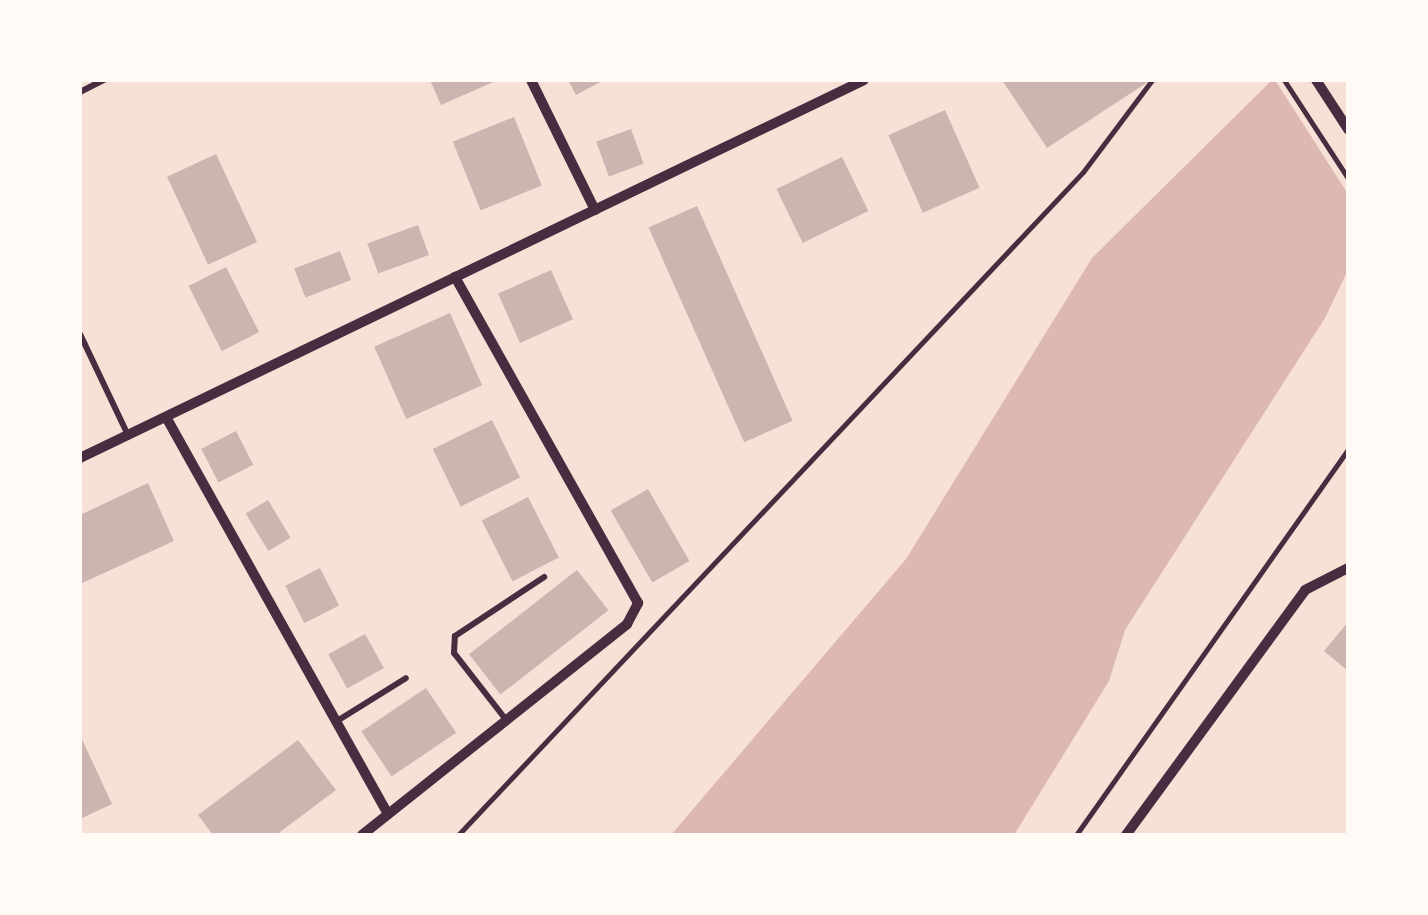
<!DOCTYPE html>
<html>
<head>
<meta charset="utf-8">
<style>
	body { margin:0 }
	#map { position:relative; width:1428px; height:915px; overflow:hidden; background:#f7e1d7; font-family:Roboto,sans-serif }
	div>[style] { position:absolute }
	.water>* { inset:0; background:#dcb8b0 }
	.pier>* { inset:0; background:#f7e1d7 }
	.building>* { inset:0; background:#ccb4b1; transform-origin:0 0 }
	.path>* { height:5px; margin:-2.5px; padding:0 2.5px; transform-origin:2.5px; border-radius:2.5px; background:#4a2c40 }
	.service>* { height:6px; margin:-3px; padding:0 3px; transform-origin:3px; border-radius:3px; background:#4a2c40 }
	.minor>* { height:10px; margin:-5px; padding:0 5px; transform-origin:5px; border-radius:5px; background:#4a2c40 }
	span { translate:-50% -50%; white-space:nowrap; text-align:center; line-height:1.15; -webkit-text-stroke:8px #fffaf5; paint-order:stroke }
	.frame { position:absolute; inset:0; border:82px solid #fffaf5; pointer-events:none }
</style>
</head>
<body>
<div id="map">
	<div class="water">
		<i style="clip-path:polygon(1272px 80px,1348px 80px,1348px 270px,1325px 318px,1125px 630px,1109px 681px,1014px 835px,671px 835px,906px 559px,1092px 258px)"></i>
	</div>
	<div class="pier">
		<i style="clip-path:polygon(1275px 80px,1348px 80px,1348px 194px)"></i>
	</div>
	<div class="building">
		<i style="clip-path:polygon(430px 80px,498px 80px,441px 105px)"></i>
		<i style="clip-path:polygon(568px 80px,604px 80px,576px 95px)"></i>
		<i style="clip-path:polygon(1002px 80px,1151px 80px,1047px 148px)"></i>
		<i style="left:945px;top:110px;width:85px;height:62px;rotate:66deg"></i>
		<i style="left:514px;top:117px;width:74px;height:66px;rotate:68deg"></i>
		<i style="left:631px;top:129px;width:37px;height:37px;rotate:70deg"></i>
		<i style="left:216px;top:154px;width:97px;height:54px;rotate:65deg"></i>
		<i style="left:842px;top:157px;width:60px;height:73px;rotate:64deg"></i>
		<i style="left:697px;top:206px;width:235px;height:53px;rotate:66deg"></i>
		<i style="left:418px;top:225px;width:32px;height:54px;rotate:70deg"></i>
		<i style="left:340px;top:251px;width:31px;height:49px;rotate:69deg"></i>
		<i style="left:226px;top:267px;width:73px;height:42px;rotate:63deg"></i>
		<i style="left:551px;top:270px;width:54px;height:58px;rotate:66deg"></i>
		<i style="left:450px;top:313px;width:79px;height:83px;rotate:66deg"></i>
		<i style="left:492px;top:420px;width:64px;height:66px;rotate:64deg"></i>
		<i style="left:236px;top:431px;width:38px;height:39px;rotate:63deg"></i>
		<i style="clip-path:polygon(148px 483px,174px 541px,80px 584px,80px 515px)"></i>
		<i style="left:648px;top:489px;width:83px;height:43px;rotate:60deg"></i>
		<i style="left:528px;top:497px;width:68px;height:52px;rotate:63deg"></i>
		<i style="left:268px;top:500px;width:44px;height:26px;rotate:59deg"></i>
		<i style="left:320px;top:568px;width:42px;height:39px;rotate:63deg"></i>
		<i style="left:577px;top:570px;width:51px;height:137px;rotate:52deg"></i>
		<i style="clip-path:polygon(1348px 622px,1348px 671px,1324px 651px)"></i>
		<i style="left:365px;top:634px;width:39px;height:42px;rotate:61deg"></i>
		<i style="left:426px;top:688px;width:54px;height:78px;rotate:56deg"></i>
		<i style="clip-path:polygon(80px 735px,112px 804px,80px 819px)"></i>
		<i style="clip-path:polygon(298px 740px,336px 790px,276px 835px,213px 835px,198px 815px)"></i>
	</div>
	<div class="path">
		<i style="left:1284px;top:80px;width:117px;rotate:56.9deg"></i>
		<i style="left:458px;top:835px;width:911px;rotate:-46.69deg"></i>
		<i style="left:1083px;top:172px;width:115px;rotate:-53.1deg"></i>
		<i style="left:1076px;top:835px;width:472px;rotate:-54.8deg"></i>
	</div>
	<div class="service">
		<i style="left:80px;top:92px;width:27px;rotate:-27deg"></i>
		<i style="left:80px;top:334px;width:112px;rotate:64.6deg"></i>
		<i style="left:337px;top:721px;width:81px;rotate:-31.9deg"></i>
		<i style="left:507px;top:721px;width:86px;rotate:-127.9deg"></i>
		<i style="left:454px;top:653px;width:17px;rotate:-87deg"></i>
		<i style="left:455px;top:636px;width:107px;rotate:-33.5deg"></i>
	</div>
	<div class="minor">
		<i style="left:531px;top:80px;width:145px;rotate:63.8deg"></i>
		<i style="left:1316px;top:80px;width:59px;rotate:56.9deg"></i>
		<i style="left:166px;top:417px;width:455px;rotate:60.8deg"></i>
		<i style="left:80px;top:458px;width:870px;rotate:-25.74deg"></i>
		<i style="left:362px;top:835px;width:339px;rotate:-38.5deg"></i>
		<i style="left:627px;top:624px;width:24px;rotate:-62deg"></i>
		<i style="left:638px;top:603px;width:374px;rotate:-119.3deg"></i>
		<i style="left:1126px;top:835px;width:303px;rotate:-53.8deg"></i>
		<i style="left:1305px;top:590px;width:48px;rotate:-27.1deg"></i>
	</div>
	<div class="frame"></div>
</div>
</body>
</html>
